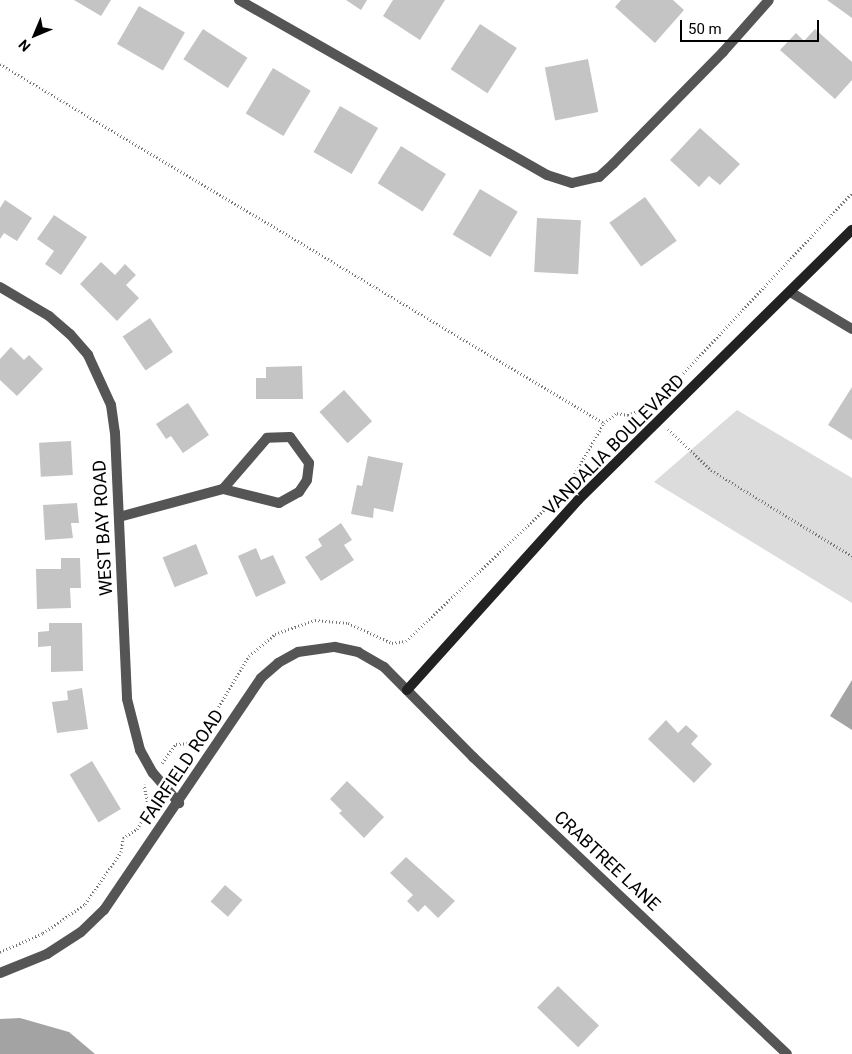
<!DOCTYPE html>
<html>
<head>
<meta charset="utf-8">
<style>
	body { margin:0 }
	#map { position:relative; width:852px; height:1054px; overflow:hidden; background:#fff; font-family:Roboto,sans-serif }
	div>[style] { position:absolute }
	.green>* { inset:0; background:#dcdcdc }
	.water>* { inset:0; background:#a3a3a3 }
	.building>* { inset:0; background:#c4c4c4; transform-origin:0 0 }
	.path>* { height:3px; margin-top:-1.5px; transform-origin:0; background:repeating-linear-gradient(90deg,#777 0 1px,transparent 0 3.5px) }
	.street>* { height:10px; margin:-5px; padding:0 5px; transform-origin:5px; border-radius:5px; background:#555 }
	.secondary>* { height:10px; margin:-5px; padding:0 5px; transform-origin:5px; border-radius:5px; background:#222 }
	span { translate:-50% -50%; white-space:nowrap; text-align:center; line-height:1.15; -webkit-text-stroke:5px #fff; paint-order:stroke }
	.street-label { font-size:18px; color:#000 }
	.north { position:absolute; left:10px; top:10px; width:50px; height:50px; -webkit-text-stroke:4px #fff; paint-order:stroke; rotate:225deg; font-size:14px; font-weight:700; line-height:20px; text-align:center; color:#000 }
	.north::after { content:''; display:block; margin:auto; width:18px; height:22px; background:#000; clip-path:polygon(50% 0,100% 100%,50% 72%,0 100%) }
	.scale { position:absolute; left:680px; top:20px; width:139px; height:22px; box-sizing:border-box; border:2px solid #000; border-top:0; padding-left:6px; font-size:15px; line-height:18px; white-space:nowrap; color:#000; -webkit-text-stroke:4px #fff; paint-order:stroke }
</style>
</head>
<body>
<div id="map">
	<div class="green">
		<i style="clip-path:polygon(737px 410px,852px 478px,852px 603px,654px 482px)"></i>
	</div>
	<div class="water">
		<i style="clip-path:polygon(852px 680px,852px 730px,830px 716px)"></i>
		<i style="clip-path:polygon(20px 1018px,69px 1032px,95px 1054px,0 1054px,0 1019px)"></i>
	</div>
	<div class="building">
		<i style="clip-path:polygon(74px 0,111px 0,101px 16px)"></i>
		<i style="clip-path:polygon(346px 0,367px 0,361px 10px)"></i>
		<i style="clip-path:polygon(393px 0,445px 0,420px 40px,383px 16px)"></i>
		<i style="clip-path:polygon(621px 0,673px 0,684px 10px,655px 43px,615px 7px)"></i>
		<i style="clip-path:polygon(827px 0,852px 0,852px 18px)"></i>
		<i style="left:139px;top:6px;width:53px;height:44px;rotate:30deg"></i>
		<i style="left:480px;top:24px;width:44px;height:54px;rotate:33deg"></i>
		<i style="left:203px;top:29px;width:53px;height:36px;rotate:33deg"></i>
		<i style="clip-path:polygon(815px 29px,852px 62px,852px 80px,835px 99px,780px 50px,796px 33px,804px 41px)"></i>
		<i style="left:588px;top:59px;width:54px;height:44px;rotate:79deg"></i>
		<i style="left:273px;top:68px;width:44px;height:53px;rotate:31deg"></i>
		<i style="left:340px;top:106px;width:44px;height:53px;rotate:30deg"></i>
		<i style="clip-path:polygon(700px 128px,740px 164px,720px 185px,709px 176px,699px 187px,670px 160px)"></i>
		<i style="left:401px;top:146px;width:53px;height:44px;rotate:32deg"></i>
		<i style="left:480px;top:189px;width:44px;height:53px;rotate:31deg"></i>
		<i style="left:645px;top:197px;width:54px;height:44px;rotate:54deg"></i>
		<i style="clip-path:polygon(5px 200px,32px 218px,17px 241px,4px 233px,0 239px,0 208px)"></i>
		<i style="clip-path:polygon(54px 215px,87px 237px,61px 275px,45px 264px,54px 251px,37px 239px)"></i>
		<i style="left:537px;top:218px;width:44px;height:54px;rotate:3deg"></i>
		<i style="clip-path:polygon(101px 262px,115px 275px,125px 264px,136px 275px,126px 285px,139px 298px,117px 321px,80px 284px)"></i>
		<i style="left:150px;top:318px;width:41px;height:33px;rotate:56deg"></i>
		<i style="clip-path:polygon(11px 347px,24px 360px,29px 355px,43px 369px,17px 396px,0 380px,0 359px)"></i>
		<i style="clip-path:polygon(302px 366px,303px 399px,256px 399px,256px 378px,266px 378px,266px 367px)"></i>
		<i style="clip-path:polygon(852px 387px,852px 440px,828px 425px)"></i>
		<i style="left:344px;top:390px;width:42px;height:33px;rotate:48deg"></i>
		<i style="clip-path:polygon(188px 403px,209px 435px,183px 453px,171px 436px,166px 439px,156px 424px)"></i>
		<i style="left:71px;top:441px;width:34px;height:32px;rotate:87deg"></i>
		<i style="clip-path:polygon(368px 456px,403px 463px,393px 512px,374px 508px,373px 518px,351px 514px,357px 485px,362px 486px)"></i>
		<i style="clip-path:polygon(77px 503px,79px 523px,71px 523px,73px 538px,45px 540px,43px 505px)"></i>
		<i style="clip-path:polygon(341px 523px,352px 540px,344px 545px,354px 560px,321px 581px,305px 557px,322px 546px,318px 539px)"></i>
		<i style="left:196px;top:544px;width:32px;height:36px;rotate:68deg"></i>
		<i style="clip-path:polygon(256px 548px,261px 560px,273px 555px,286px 583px,256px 597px,238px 556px)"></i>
		<i style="clip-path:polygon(61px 558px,80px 558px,81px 588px,70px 588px,71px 608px,37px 609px,36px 569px,61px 569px)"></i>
		<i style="clip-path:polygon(49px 623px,82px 623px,83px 671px,51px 672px,51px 646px,38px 647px,38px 632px,49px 631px)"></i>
		<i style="clip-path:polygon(82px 688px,88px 729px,57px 733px,52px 702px,68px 700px,67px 691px)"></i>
		<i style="clip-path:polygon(666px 720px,678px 733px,686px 725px,698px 736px,691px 744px,712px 764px,694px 783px,648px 739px)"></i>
		<i style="left:92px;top:761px;width:56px;height:26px;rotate:59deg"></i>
		<i style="clip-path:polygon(347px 781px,384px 817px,364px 838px,339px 813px,342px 811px,330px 799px)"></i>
		<i style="clip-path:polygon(406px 857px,455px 901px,438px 918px,425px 905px,418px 912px,407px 901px,413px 895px,390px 873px)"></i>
		<i style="left:225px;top:885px;width:23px;height:22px;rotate:41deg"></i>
		<i style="left:558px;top:986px;width:57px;height:30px;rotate:44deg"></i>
	</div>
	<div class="path">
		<i style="left:0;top:64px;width:703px;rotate:30.73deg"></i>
		<i style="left:676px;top:381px;width:258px;rotate:-46.9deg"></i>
		<i style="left:668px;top:429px;width:59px;rotate:43.6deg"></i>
		<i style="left:711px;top:470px;width:165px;rotate:31.4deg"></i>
		<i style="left:162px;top:763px;width:24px;rotate:-54deg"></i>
		<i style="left:176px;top:744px;width:16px;rotate:-4deg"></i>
		<i style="left:192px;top:743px;width:21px;rotate:-47deg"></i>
		<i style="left:206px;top:728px;width:84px;rotate:-59.2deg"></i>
		<i style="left:249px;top:656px;width:34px;rotate:-40deg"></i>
		<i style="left:275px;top:634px;width:42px;rotate:-19.3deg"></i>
		<i style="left:315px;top:620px;width:33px;rotate:5deg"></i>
		<i style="left:348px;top:623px;width:48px;rotate:24.4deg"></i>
		<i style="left:392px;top:643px;width:14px;rotate:-8deg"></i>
		<i style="left:406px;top:641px;width:221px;rotate:-43.5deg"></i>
		<i style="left:566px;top:489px;width:76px;rotate:-60.1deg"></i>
		<i style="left:604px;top:423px;width:16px;rotate:-38deg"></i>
		<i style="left:617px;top:413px;width:11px;rotate:10deg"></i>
		<i style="left:628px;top:415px;width:30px;rotate:-24deg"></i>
		<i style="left:0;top:952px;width:47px;rotate:-23.8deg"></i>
		<i style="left:43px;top:933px;width:51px;rotate:-34.6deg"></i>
		<i style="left:85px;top:904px;width:63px;rotate:-55.3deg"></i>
		<i style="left:121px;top:852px;width:14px;rotate:-82deg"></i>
		<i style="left:123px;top:838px;width:17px;rotate:-33deg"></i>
		<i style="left:137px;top:829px;width:15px;rotate:-58deg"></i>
		<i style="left:145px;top:816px;width:11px;rotate:-75deg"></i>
		<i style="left:148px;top:805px;width:21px;rotate:-101deg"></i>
	</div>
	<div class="street">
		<i style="left:239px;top:0;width:354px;rotate:29.6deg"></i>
		<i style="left:547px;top:175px;width:26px;rotate:18deg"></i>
		<i style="left:572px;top:183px;width:28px;rotate:-13deg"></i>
		<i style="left:599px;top:177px;width:19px;rotate:-43deg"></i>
		<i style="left:613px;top:164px;width:157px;rotate:-45.5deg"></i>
		<i style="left:723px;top:52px;width:69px;rotate:-48.5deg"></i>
		<i style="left:0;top:287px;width:57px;rotate:30.6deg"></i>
		<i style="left:49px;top:316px;width:28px;rotate:41deg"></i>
		<i style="left:70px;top:334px;width:28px;rotate:49deg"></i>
		<i style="left:88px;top:355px;width:55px;rotate:65.3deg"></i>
		<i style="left:111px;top:405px;width:28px;rotate:82deg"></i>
		<i style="left:115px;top:433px;width:266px;rotate:87.4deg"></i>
		<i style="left:127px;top:699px;width:53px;rotate:75.7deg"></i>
		<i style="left:140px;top:750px;width:26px;rotate:61deg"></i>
		<i style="left:153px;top:773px;width:40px;rotate:49deg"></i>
		<i style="left:792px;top:293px;width:70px;rotate:31deg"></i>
		<i style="left:119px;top:517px;width:108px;rotate:-15.1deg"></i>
		<i style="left:223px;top:489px;width:58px;rotate:14deg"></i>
		<i style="left:279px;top:503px;width:23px;rotate:-29deg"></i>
		<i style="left:299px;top:492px;width:14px;rotate:-56deg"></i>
		<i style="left:307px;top:480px;width:17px;rotate:-83deg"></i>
		<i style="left:309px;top:463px;width:32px;rotate:-126deg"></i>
		<i style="left:290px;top:437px;width:23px;rotate:178deg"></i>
		<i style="left:267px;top:438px;width:67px;rotate:130.8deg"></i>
		<i style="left:0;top:973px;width:51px;rotate:-22deg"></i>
		<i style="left:47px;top:954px;width:40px;rotate:-32.9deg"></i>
		<i style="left:81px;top:932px;width:32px;rotate:-44deg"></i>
		<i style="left:104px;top:910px;width:280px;rotate:-55.9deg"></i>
		<i style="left:261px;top:678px;width:23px;rotate:-41deg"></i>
		<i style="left:278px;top:663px;width:23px;rotate:-29deg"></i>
		<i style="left:298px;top:652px;width:37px;rotate:-8deg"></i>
		<i style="left:335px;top:647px;width:24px;rotate:12deg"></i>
		<i style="left:358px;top:652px;width:30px;rotate:30deg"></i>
		<i style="left:384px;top:667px;width:127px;rotate:45.3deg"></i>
		<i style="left:473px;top:757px;width:432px;rotate:43.4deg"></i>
	</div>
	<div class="secondary">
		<i style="left:407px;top:690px;width:256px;rotate:-48deg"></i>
		<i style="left:578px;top:500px;width:385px;rotate:-44.6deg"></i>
	</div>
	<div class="street-label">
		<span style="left:614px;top:445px;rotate:-45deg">VANDALIA BOULEVARD</span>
		<span style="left:103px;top:528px;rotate:-93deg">WEST BAY ROAD</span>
		<span style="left:182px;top:767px;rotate:-56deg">FAIRFIELD ROAD</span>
		<span style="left:607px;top:861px;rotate:43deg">CRABTREE LANE</span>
	</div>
	<div class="north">N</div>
	<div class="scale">50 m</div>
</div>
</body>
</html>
